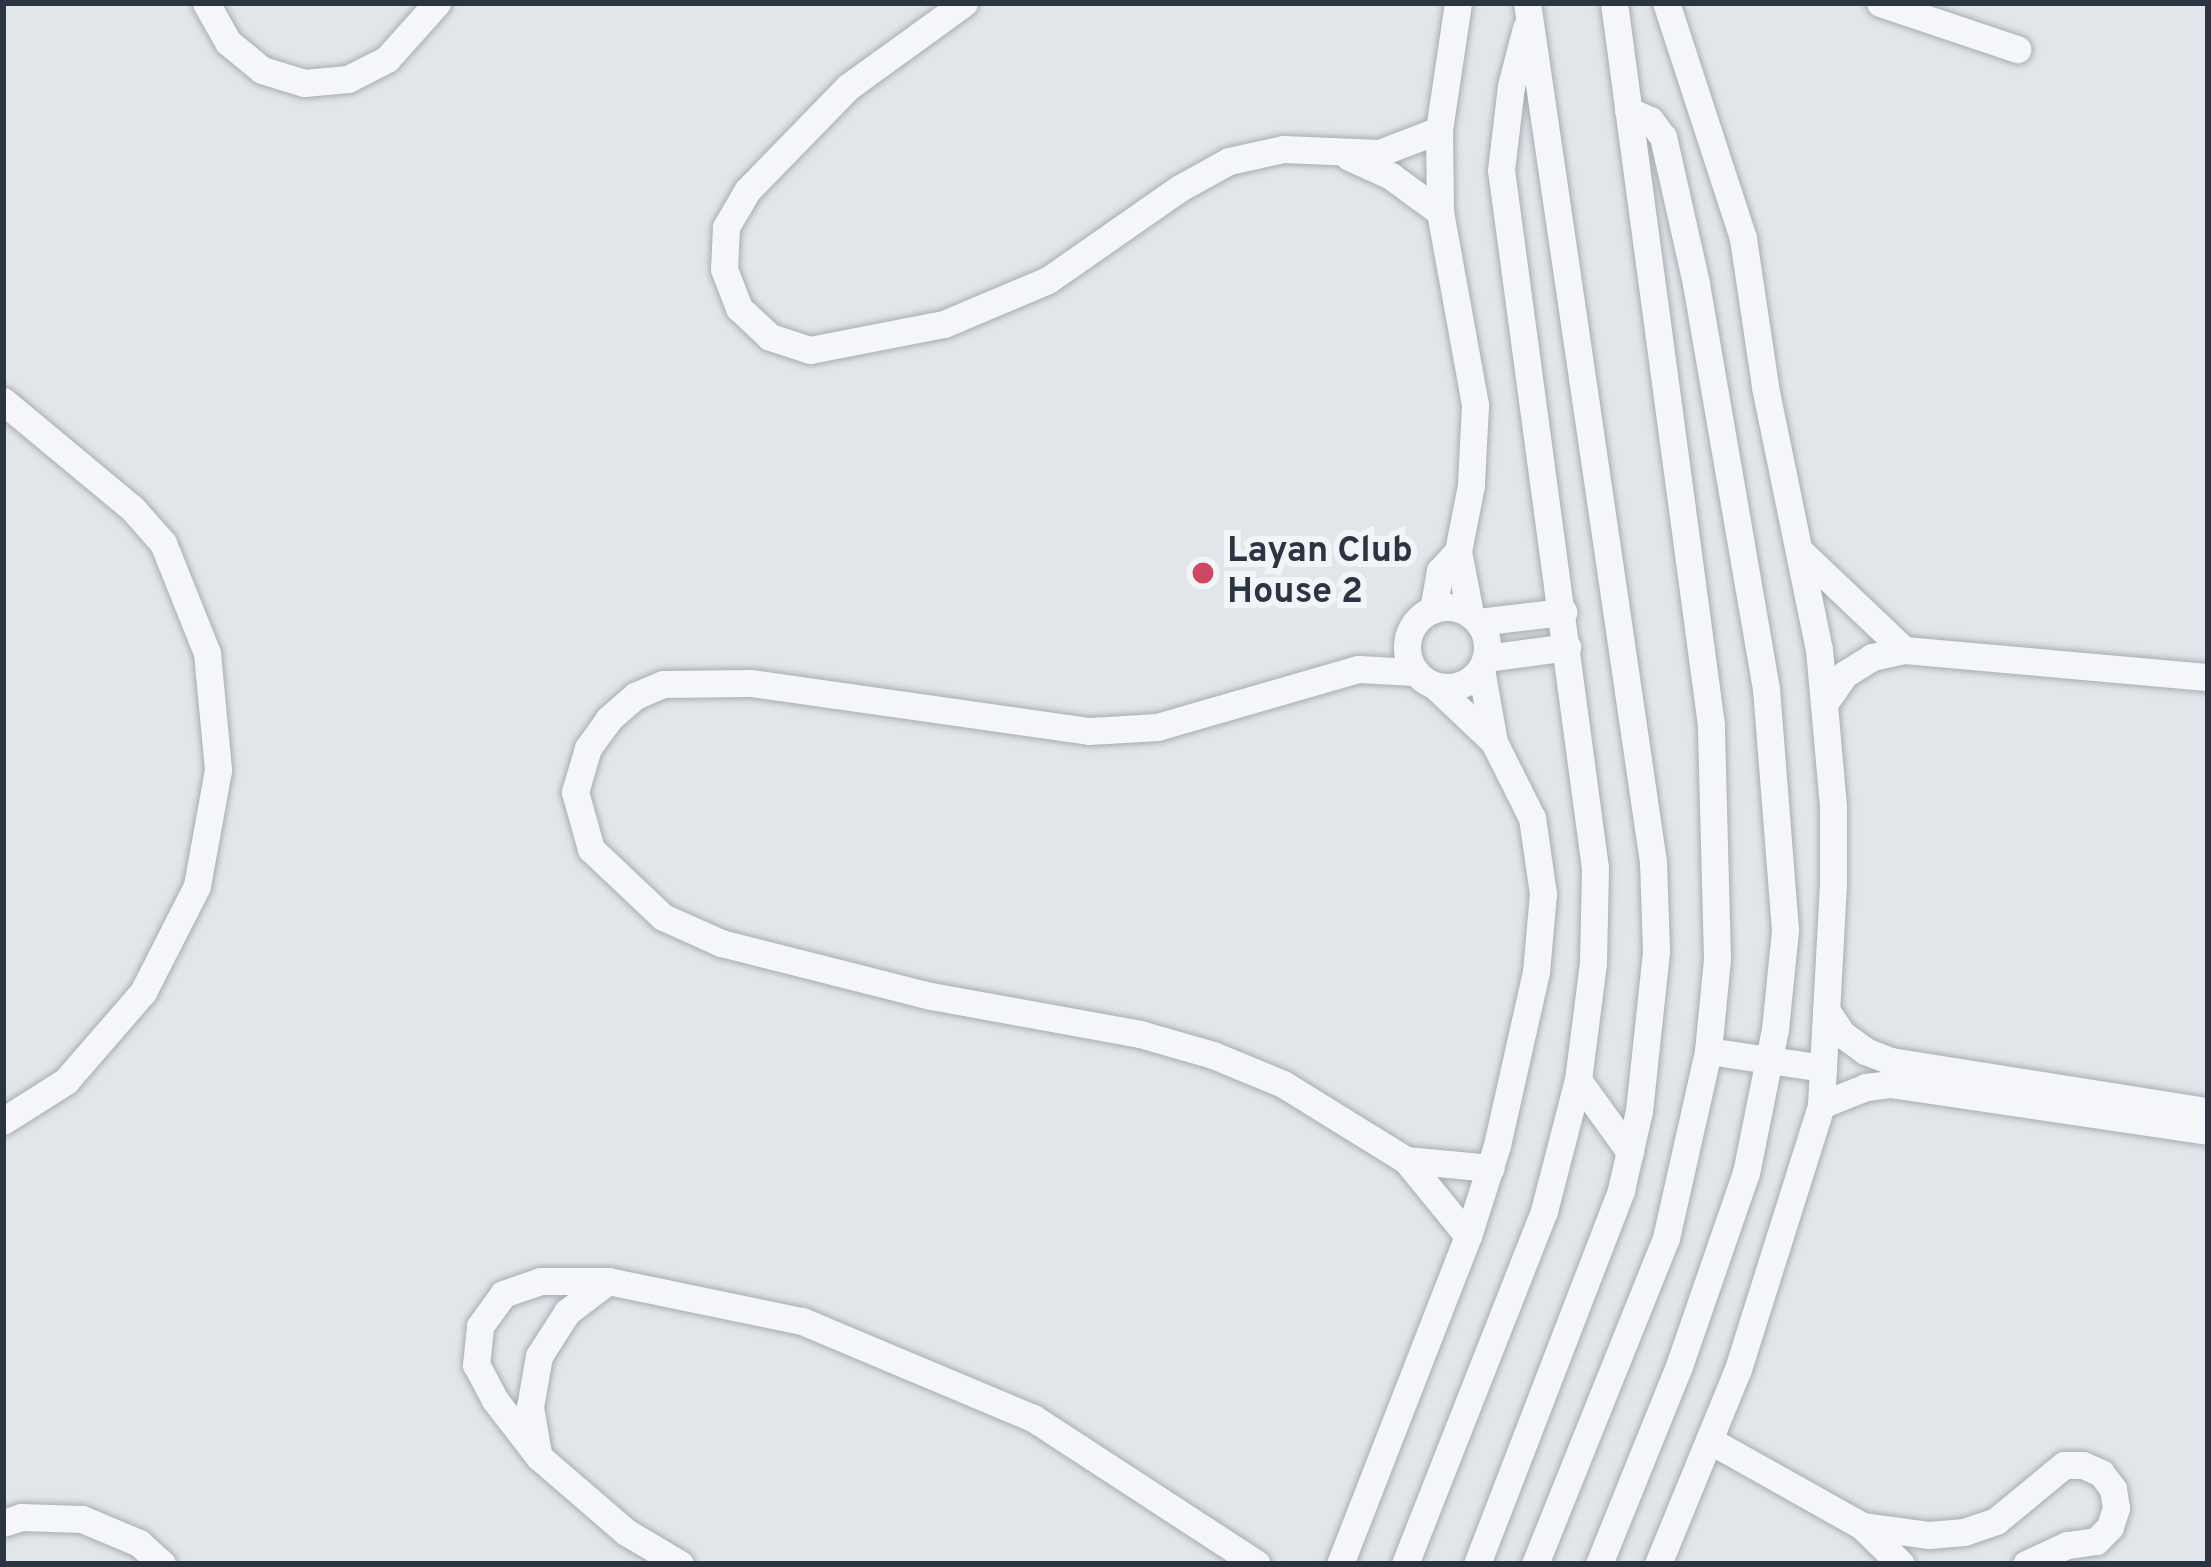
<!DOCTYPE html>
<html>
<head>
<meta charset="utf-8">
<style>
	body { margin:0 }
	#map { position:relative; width:2211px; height:1567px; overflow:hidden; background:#e2e6ea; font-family:Overpass,sans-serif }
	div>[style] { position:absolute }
	.roads { filter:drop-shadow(0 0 3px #a7adb5) drop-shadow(0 0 3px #a7adb5) }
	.minor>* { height:27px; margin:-13.5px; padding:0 13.5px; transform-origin:13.5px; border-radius:13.5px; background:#f5f6f9 }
	.minor>.ring { margin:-13.5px; padding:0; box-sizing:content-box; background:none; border:27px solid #f5f6f9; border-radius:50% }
	.dots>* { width:33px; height:33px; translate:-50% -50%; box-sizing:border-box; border:6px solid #f2f5f8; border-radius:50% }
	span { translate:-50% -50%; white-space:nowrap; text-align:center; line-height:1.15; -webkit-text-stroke:12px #f2f5f8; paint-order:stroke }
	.poi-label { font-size:36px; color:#2a3443; font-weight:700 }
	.left { translate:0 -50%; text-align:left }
	.frame { position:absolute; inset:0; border:6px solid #2a3443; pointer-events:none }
</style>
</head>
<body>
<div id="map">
	<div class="roads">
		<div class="minor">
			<i style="left:206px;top:3px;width:45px;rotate:60.6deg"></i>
			<i style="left:228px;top:42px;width:44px;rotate:39.5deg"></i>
			<i style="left:262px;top:70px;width:44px;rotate:17.2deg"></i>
			<i style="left:304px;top:83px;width:44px;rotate:-5.2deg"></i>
			<i style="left:348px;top:79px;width:44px;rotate:-27.1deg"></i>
			<i style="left:387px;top:59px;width:75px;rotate:-48.2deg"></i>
			<i style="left:964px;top:3px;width:143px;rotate:144.1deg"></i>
			<i style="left:848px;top:87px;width:145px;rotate:134.2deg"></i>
			<i style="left:747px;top:191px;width:42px;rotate:120.3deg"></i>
			<i style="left:726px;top:227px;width:42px;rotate:92.7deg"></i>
			<i style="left:724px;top:269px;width:42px;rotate:69deg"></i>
			<i style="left:739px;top:308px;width:42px;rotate:43.1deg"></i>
			<i style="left:770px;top:337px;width:42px;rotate:18deg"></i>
			<i style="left:810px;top:350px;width:136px;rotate:-11deg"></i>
			<i style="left:944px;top:324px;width:113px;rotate:-22.9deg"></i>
			<i style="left:1048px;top:280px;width:161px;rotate:-34.9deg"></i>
			<i style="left:1180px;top:188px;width:56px;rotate:-28.9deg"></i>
			<i style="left:1229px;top:161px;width:55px;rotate:-12.5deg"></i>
			<i style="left:1283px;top:149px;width:96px;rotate:2.4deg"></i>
			<i style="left:1379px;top:153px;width:64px;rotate:-21deg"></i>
			<i style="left:1458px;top:3px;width:128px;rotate:98.5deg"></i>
			<i style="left:1439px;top:130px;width:82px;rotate:89.3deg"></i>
			<i style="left:1440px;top:212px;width:196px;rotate:79.7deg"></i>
			<i style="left:1475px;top:405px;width:80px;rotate:92.9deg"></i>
			<i style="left:1471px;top:485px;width:67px;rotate:101.1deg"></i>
			<i style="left:1458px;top:551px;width:64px;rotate:79.2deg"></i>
			<i style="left:1880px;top:3px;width:145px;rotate:18.6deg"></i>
			<i style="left:1349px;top:157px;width:46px;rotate:24.3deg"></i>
			<i style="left:1391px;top:176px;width:61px;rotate:36.3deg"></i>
			<i style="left:3px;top:401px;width:168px;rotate:39.7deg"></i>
			<i style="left:132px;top:508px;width:47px;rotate:48.5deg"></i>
			<i style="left:163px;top:543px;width:118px;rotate:68.2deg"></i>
			<i style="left:207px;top:653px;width:118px;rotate:84.6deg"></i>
			<i style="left:218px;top:770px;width:118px;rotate:100.3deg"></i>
			<i style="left:197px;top:886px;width:119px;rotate:117deg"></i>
			<i style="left:143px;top:992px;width:118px;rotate:130.9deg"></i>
			<i style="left:66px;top:1081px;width:75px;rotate:147.6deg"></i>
			<i style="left:1803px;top:554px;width:139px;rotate:43.5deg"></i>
			<i class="ring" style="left:1407px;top:607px;width:53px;height:53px"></i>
			<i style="left:1433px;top:610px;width:40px;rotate:-80deg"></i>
			<i style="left:1440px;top:571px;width:27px;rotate:-48deg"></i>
			<i style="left:1478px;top:622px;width:86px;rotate:-6.7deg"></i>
			<i style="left:1486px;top:658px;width:82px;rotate:-7.7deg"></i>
			<i style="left:1414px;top:672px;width:56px;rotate:-176.9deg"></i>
			<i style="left:1358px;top:669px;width:209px;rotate:163.9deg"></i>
			<i style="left:1157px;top:727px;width:68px;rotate:176.6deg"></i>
			<i style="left:1089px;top:731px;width:342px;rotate:-171.9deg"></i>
			<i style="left:750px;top:683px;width:87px;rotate:179.3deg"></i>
			<i style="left:663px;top:684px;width:30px;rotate:157deg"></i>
			<i style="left:635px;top:696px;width:35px;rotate:139deg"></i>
			<i style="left:609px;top:719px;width:36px;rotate:126deg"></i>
			<i style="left:588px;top:748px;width:46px;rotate:106.5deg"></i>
			<i style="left:575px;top:792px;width:59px;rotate:74.3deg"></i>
			<i style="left:591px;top:849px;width:99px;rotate:43.4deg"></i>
			<i style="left:663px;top:917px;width:64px;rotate:24.1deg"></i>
			<i style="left:721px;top:943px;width:217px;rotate:14.2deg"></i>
			<i style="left:931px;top:996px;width:212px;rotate:10.3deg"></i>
			<i style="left:1140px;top:1034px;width:76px;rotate:16deg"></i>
			<i style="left:1213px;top:1055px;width:76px;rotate:22.5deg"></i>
			<i style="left:1283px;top:1084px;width:145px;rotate:31.7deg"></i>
			<i style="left:1406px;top:1160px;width:98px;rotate:50.8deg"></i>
			<i style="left:1435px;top:686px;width:81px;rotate:43.5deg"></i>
			<i style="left:1826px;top:701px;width:33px;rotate:-55deg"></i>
			<i style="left:1845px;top:674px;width:32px;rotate:-32deg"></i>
			<i style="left:1872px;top:657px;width:33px;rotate:-12deg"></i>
			<i style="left:1904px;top:650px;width:304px;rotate:5.1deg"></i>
			<i style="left:1826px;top:1010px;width:29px;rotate:56deg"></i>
			<i style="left:1842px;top:1034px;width:29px;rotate:36deg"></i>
			<i style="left:1865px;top:1051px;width:28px;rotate:21deg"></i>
			<i style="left:1891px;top:1061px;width:321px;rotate:9deg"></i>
			<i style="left:1708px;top:1051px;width:116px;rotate:8.4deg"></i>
			<i style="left:1578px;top:1080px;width:89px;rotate:54.2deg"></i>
			<i style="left:1821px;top:1105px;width:48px;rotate:-21.8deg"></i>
			<i style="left:1866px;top:1087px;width:24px;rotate:-7deg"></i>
			<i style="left:1890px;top:1084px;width:321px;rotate:8.4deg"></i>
			<i style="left:1406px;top:1160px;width:85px;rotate:5.4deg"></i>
			<i style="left:1709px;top:1440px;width:176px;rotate:29.3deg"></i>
			<i style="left:1862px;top:1526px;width:54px;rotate:44.3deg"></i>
			<i style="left:538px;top:1453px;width:47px;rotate:-99.9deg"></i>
			<i style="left:530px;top:1407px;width:52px;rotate:-80deg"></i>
			<i style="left:539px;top:1356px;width:52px;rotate:-57.5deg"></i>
			<i style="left:567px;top:1312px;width:51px;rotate:-37.1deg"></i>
			<i style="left:3px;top:1523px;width:19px;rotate:-18deg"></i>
			<i style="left:21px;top:1517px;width:61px;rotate:1.9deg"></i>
			<i style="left:82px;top:1519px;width:62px;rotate:22.8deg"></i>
			<i style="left:139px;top:1543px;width:31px;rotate:42deg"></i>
			<i style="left:1862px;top:1526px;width:68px;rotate:7.7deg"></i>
			<i style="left:1929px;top:1535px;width:35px;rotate:-5deg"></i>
			<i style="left:1964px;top:1532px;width:34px;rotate:-19deg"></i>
			<i style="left:1996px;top:1521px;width:88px;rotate:-39.5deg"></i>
			<i style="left:2064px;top:1465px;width:19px"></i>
			<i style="left:2083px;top:1465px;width:20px;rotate:24deg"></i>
			<i style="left:2101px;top:1473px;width:20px;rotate:53deg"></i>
			<i style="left:2113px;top:1489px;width:19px;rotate:81deg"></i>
			<i style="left:2116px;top:1508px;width:20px;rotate:108deg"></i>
			<i style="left:2110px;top:1527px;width:20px;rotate:135deg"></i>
			<i style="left:2096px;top:1541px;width:29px;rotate:172deg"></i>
			<i style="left:2067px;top:1545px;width:45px;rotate:155.1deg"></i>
			<i style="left:680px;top:1564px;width:63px;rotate:-149.3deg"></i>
			<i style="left:626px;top:1532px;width:115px;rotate:-139.2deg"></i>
			<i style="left:539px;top:1457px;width:72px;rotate:-127.7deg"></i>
			<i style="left:495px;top:1400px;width:40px;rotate:-118deg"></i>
			<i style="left:476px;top:1365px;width:39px;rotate:-84deg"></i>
			<i style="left:480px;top:1326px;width:39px;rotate:-54deg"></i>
			<i style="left:503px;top:1294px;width:39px;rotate:-19deg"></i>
			<i style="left:540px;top:1281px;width:68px"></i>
			<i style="left:608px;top:1281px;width:198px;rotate:11.7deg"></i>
			<i style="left:802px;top:1321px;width:251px;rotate:22.8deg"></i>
			<i style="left:1033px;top:1418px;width:267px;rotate:33.1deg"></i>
			<i style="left:1340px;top:1564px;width:352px;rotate:-68.7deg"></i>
			<i style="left:1468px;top:1236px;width:96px;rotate:-72.3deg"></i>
			<i style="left:1497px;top:1145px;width:177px;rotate:-77.3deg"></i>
			<i style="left:1536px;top:972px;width:78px;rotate:-84.9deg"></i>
			<i style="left:1543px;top:894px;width:77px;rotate:-98.2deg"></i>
			<i style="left:1532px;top:818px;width:85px;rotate:-116.6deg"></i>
			<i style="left:1494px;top:742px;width:74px;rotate:-100.1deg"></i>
			<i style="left:1405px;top:1564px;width:379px;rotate:-68.5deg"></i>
			<i style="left:1544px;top:1211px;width:135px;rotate:-75.5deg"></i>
			<i style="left:1578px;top:1080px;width:118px;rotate:-82.7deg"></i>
			<i style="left:1593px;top:963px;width:95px;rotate:-88.8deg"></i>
			<i style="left:1595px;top:868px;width:704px;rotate:-97.67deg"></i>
			<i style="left:1501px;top:170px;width:85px;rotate:-83.2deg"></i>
			<i style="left:1511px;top:86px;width:60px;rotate:-75.5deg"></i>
			<i style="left:1477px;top:1564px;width:401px;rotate:-68.9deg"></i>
			<i style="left:1621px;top:1190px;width:81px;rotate:-77.2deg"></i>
			<i style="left:1639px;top:1111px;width:161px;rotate:-83.9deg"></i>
			<i style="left:1656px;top:951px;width:89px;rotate:-91.9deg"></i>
			<i style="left:1653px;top:862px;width:868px;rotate:-98.34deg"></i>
			<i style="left:1535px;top:1564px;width:351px;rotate:-68.1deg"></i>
			<i style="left:1666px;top:1238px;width:192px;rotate:-77.3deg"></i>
			<i style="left:1708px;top:1051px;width:92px;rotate:-84.4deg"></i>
			<i style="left:1717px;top:959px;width:234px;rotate:-91.5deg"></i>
			<i style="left:1711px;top:725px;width:728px;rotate:-97.65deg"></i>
			<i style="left:1599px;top:1564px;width:214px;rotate:-68deg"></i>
			<i style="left:1679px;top:1366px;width:204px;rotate:-70.9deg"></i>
			<i style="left:1746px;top:1173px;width:147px;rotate:-78.6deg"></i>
			<i style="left:1775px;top:1029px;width:100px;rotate:-84.2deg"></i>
			<i style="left:1785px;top:930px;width:242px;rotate:-94.5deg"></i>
			<i style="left:1766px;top:689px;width:412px;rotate:-99.8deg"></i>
			<i style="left:1696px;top:283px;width:150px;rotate:-102.7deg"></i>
			<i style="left:1663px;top:137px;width:21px;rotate:-127deg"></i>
			<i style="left:1650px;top:120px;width:24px;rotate:-156deg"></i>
			<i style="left:1658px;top:1564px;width:211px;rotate:-67.7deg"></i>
			<i style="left:1738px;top:1369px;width:277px;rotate:-72.5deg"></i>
			<i style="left:1821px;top:1105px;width:221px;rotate:-86.9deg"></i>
			<i style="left:1833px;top:884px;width:78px;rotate:-90deg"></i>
			<i style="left:1833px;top:806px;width:157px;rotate:-95.1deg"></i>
			<i style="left:1819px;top:650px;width:269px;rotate:-101.6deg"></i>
			<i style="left:1765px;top:386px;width:150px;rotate:-98.5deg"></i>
			<i style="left:1743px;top:238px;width:247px;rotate:-108.1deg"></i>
		</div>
	</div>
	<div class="dots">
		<i style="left:1203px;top:573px;background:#ce4864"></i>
	</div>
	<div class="poi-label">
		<span class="left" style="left:1227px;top:573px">Layan Club<br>House 2</span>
	</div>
	<div class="frame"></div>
</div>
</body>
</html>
